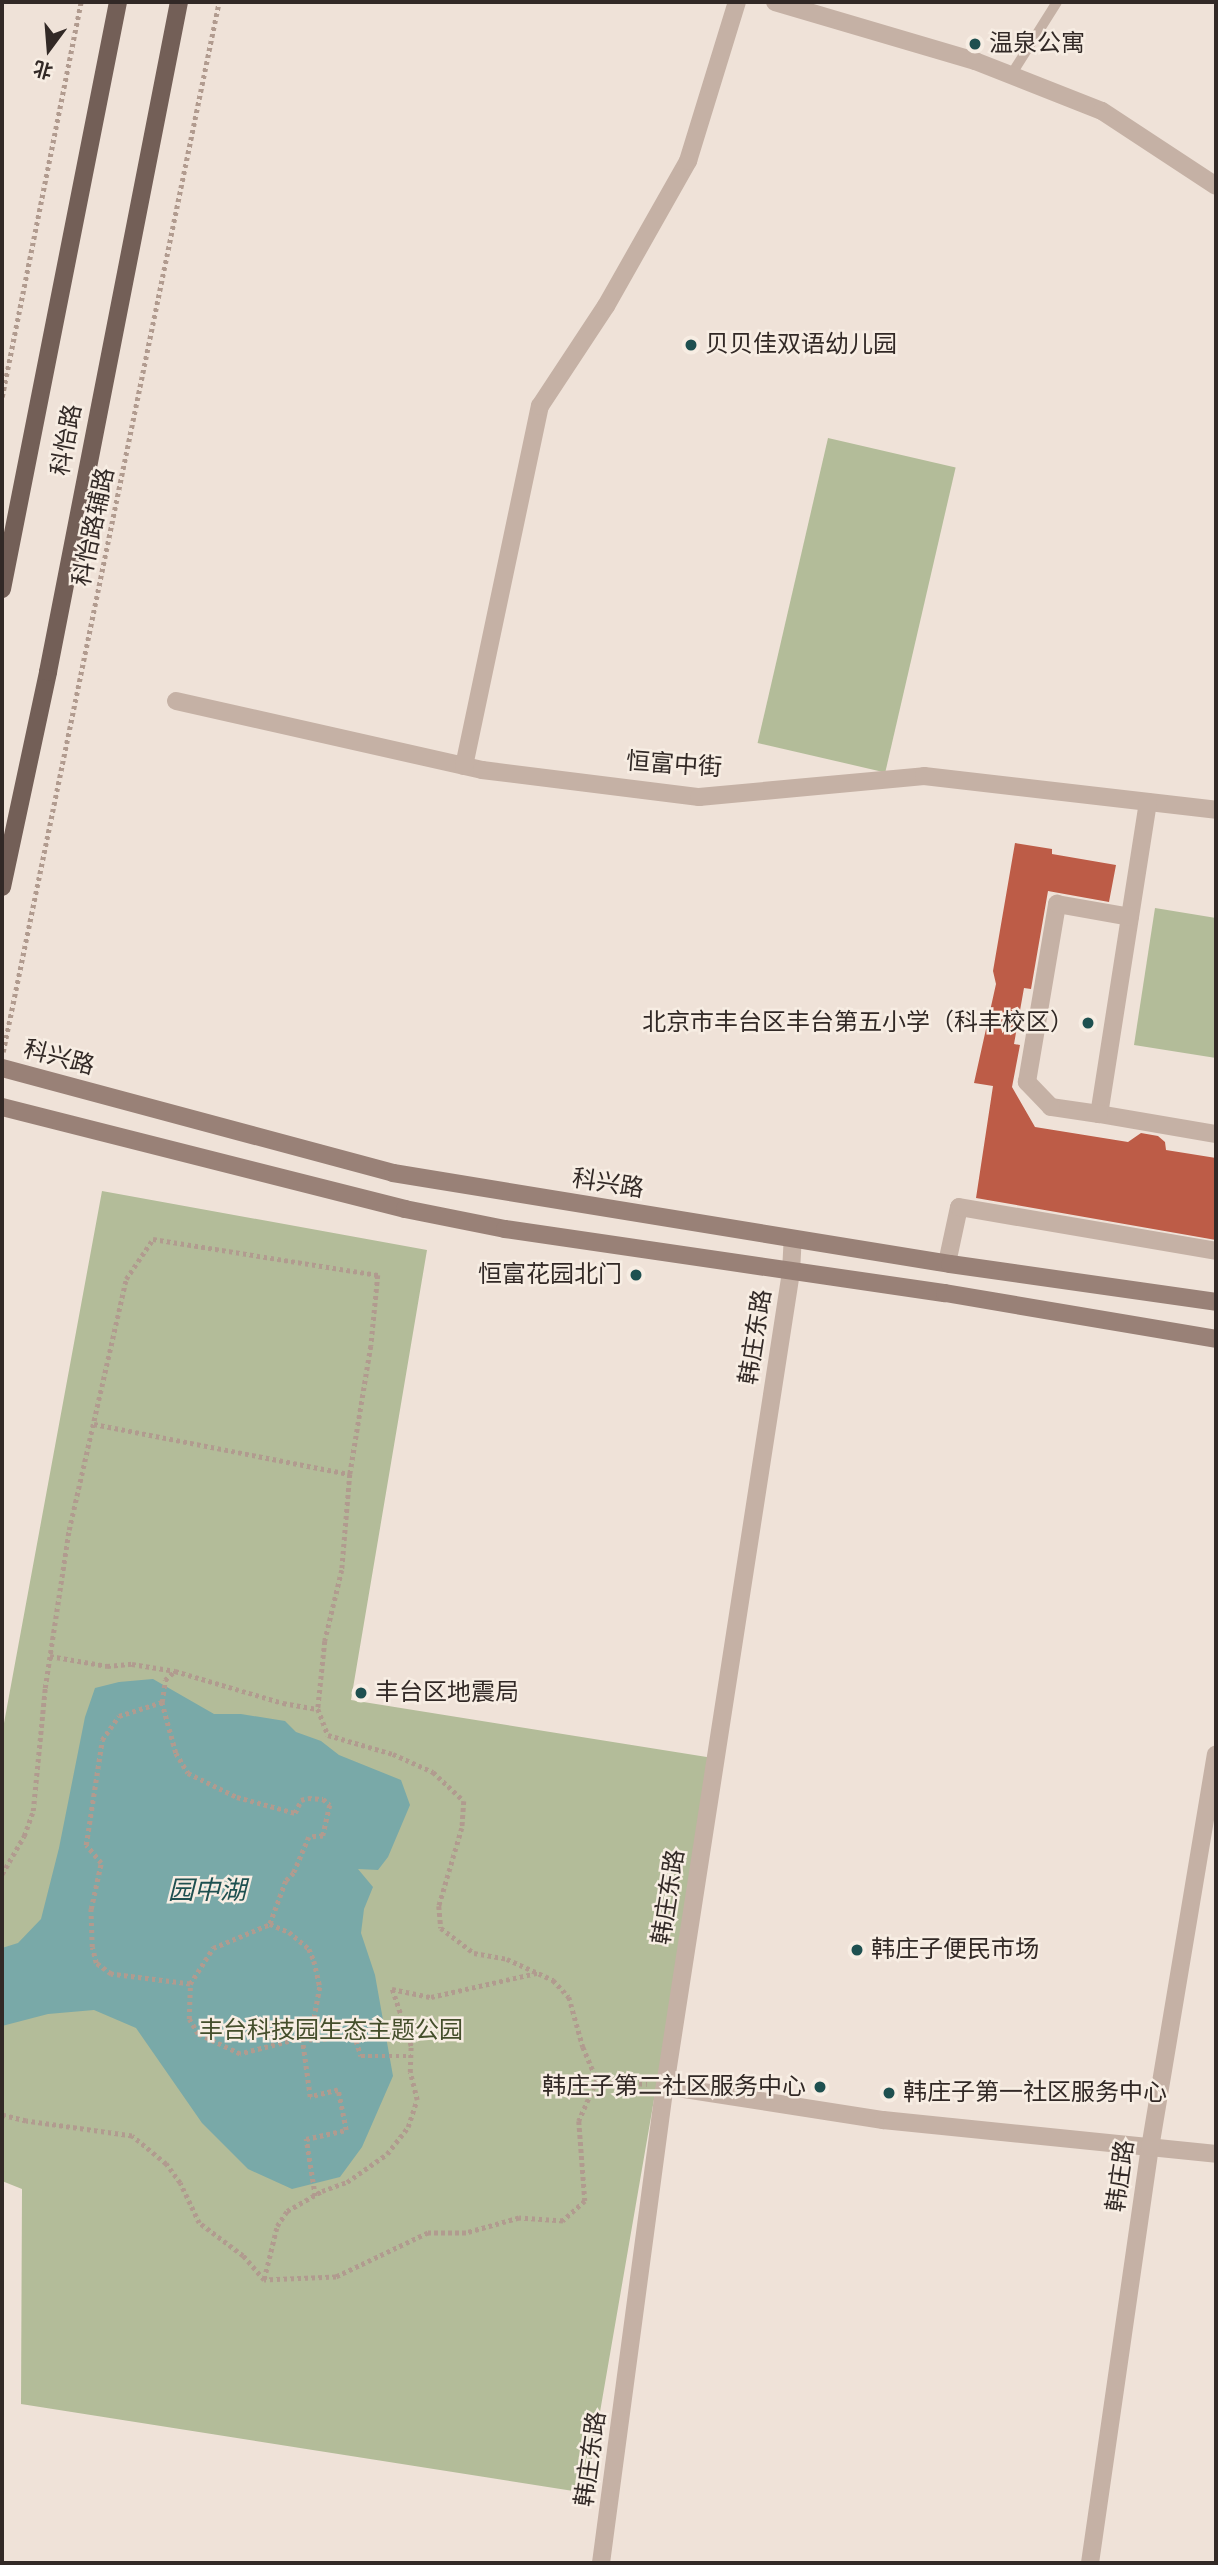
<!DOCTYPE html>
<html>
<head>
<meta charset="utf-8">
<style>
	body { margin:0 }
	#map { position:relative; width:1218px; height:2565px; overflow:hidden; background:#efe2d8; font-family:Karla,"Noto Sans SC",sans-serif }
	div>[style] { position:absolute }
	.green>* { inset:0; background:#b3bc99; transform-origin:0 0 }
	.water>* { inset:0; background:#79a9a8 }
	.building>* { inset:0; background:#bd5c47 }
	.path>* { height:4.5px; margin-top:-2.25px; transform-origin:0; background:repeating-linear-gradient(90deg,#b19b8f 0 3.5px,transparent 0 7px) }
	.service>* { height:10px; margin:-5px; padding:0 5px; transform-origin:5px; border-radius:5px; background:#c5b1a5 }
	.minor>* { height:18px; margin:-9px; padding:0 9px; transform-origin:9px; border-radius:9px; background:#c5b1a5 }
	.tertiary>* { height:18px; margin:-9px; padding:0 9px; transform-origin:9px; border-radius:9px; background:#c5b1a5 }
	.secondary>* { height:18px; margin:-9px; padding:0 9px; transform-origin:9px; border-radius:9px; background:#998177 }
	.primary>* { height:18px; margin:-9px; padding:0 9px; transform-origin:9px; border-radius:9px; background:#735f57 }
	.dots>* { width:19px; height:19px; translate:-50% -50%; box-sizing:border-box; border:4px solid #f7ede3; border-radius:50% }
	span { translate:-50% -50%; white-space:nowrap; text-align:center; line-height:1.15; -webkit-text-stroke:5px #f7ede3; paint-order:stroke }
	.poi-label { font-size:24px; color:#322926 }
	.left { translate:0 -50%; text-align:left }
	.right { translate:-100% -50%; text-align:right }
	.street-label { font-size:24px; color:#322926 }
	.park-label { font-size:24px; color:#444e2b }
	.water-label { font-size:26px; color:#1e5050; font-style:italic }
	.frame { position:absolute; inset:0; border:4px solid #322926; pointer-events:none }
	.north { position:absolute; left:14px; top:14px; width:70px; height:70px; -webkit-text-stroke:5px #f7ede3; paint-order:stroke; rotate:196deg; font-size:19px; font-weight:700; line-height:28px; text-align:center; color:#322926 }
	.north::after { content:''; display:block; margin:auto; width:24px; height:32px; background:#322926; clip-path:polygon(50% 0,100% 100%,50% 72%,0 100%) }
</style>
</head>
<body>
<div id="map">
	<div class="green">
		<i style="left:828px;top:438px;width:131px;height:313px;rotate:13deg"></i>
		<i style="clip-path:polygon(1155px 908px,1216px 918px,1216px 1058px,1134px 1045px)"></i>
		<i style="clip-path:polygon(102px 1191px,427px 1250px,351px 1700px,713px 1758px,586px 2493px,21px 2404px,22px 2189px,2px 2181px,2px 1734px)"></i>
	</div>
	<div class="water">
		<i style="clip-path:polygon(153px 1679px,214px 1714px,241px 1714px,285px 1721px,296px 1732px,321px 1741px,339px 1755px,401px 1780px,410px 1805px,388px 1857px,378px 1870px,358px 1869px,373px 1887px,364px 1909px,361px 1933px,375px 1975px,393px 2076px,362px 2147px,340px 2177px,292px 2189px,248px 2169px,202px 2123px,136px 2028px,94px 2010px,48px 2014px,2px 2026px,2px 1948px,18px 1943px,41px 1919px,59px 1848px,85px 1717px,95px 1688px,119px 1682px)"></i>
	</div>
	<div class="building">
		<i style="clip-path:polygon(1015px 843px,1052px 849px,1052px 854px,1116px 865px,1109px 902px,1048px 891px,1031px 989px,1024px 988px,1014px 1044px,1020px 1045px,1012px 1087px,1035px 1127px,1128px 1142px,1141px 1133px,1158px 1136px,1165px 1142px,1166px 1150px,1216px 1158px,1216px 1240px,976px 1198px,993px 1086px,974px 1083px,996px 984px,993px 971px)"></i>
	</div>
	<div class="path">
		<i style="left:2px;top:397px;width:403px;rotate:-78.7deg"></i>
		<i style="left:3px;top:1052px;width:1072px;rotate:-78.38deg"></i>
		<i style="left:94px;top:1424px;width:261px;rotate:11.1deg"></i>
		<i style="left:50px;top:1656px;width:58px;rotate:10deg"></i>
		<i style="left:107px;top:1666px;width:25px;rotate:-5deg"></i>
		<i style="left:132px;top:1664px;width:44px;rotate:9.2deg"></i>
		<i style="left:175px;top:1671px;width:113px;rotate:16.5deg"></i>
		<i style="left:283px;top:1703px;width:36px;rotate:10deg"></i>
		<i style="left:162px;top:1702px;width:53px;rotate:74.6deg"></i>
		<i style="left:176px;top:1753px;width:23px;rotate:59deg"></i>
		<i style="left:188px;top:1773px;width:55px;rotate:26.1deg"></i>
		<i style="left:237px;top:1797px;width:60px;rotate:15.4deg"></i>
		<i style="left:295px;top:1813px;width:14px;rotate:-65deg"></i>
		<i style="left:301px;top:1800px;width:7px;rotate:-16deg"></i>
		<i style="left:308px;top:1798px;width:15px;rotate:4deg"></i>
		<i style="left:323px;top:1799px;width:9px;rotate:41deg"></i>
		<i style="left:330px;top:1805px;width:32px;rotate:103deg"></i>
		<i style="left:323px;top:1836px;width:14px;rotate:176deg"></i>
		<i style="left:309px;top:1837px;width:39px;rotate:113deg"></i>
		<i style="left:294px;top:1873px;width:11px;rotate:135deg"></i>
		<i style="left:286px;top:1881px;width:46px;rotate:110.4deg"></i>
		<i style="left:270px;top:1924px;width:21px;rotate:23deg"></i>
		<i style="left:289px;top:1932px;width:26px;rotate:40deg"></i>
		<i style="left:309px;top:1949px;width:13px;rotate:67deg"></i>
		<i style="left:314px;top:1961px;width:27px;rotate:77deg"></i>
		<i style="left:320px;top:1987px;width:44px;rotate:100.5deg"></i>
		<i style="left:312px;top:2030px;width:13px;rotate:141deg"></i>
		<i style="left:302px;top:2038px;width:64px;rotate:165.5deg"></i>
		<i style="left:240px;top:2054px;width:47px;rotate:-154.5deg"></i>
		<i style="left:198px;top:2034px;width:17px;rotate:-121deg"></i>
		<i style="left:189px;top:2019px;width:35px;rotate:-88deg"></i>
		<i style="left:190px;top:1984px;width:80px;rotate:-172.8deg"></i>
		<i style="left:111px;top:1974px;width:19px;rotate:-144deg"></i>
		<i style="left:96px;top:1963px;width:16px;rotate:-104deg"></i>
		<i style="left:92px;top:1947px;width:38px;rotate:-92deg"></i>
		<i style="left:91px;top:1909px;width:47px;rotate:-77.7deg"></i>
		<i style="left:101px;top:1863px;width:23px;rotate:-130deg"></i>
		<i style="left:86px;top:1845px;width:106px;rotate:-81.3deg"></i>
		<i style="left:102px;top:1740px;width:29px;rotate:-55deg"></i>
		<i style="left:119px;top:1716px;width:45px;rotate:-18deg"></i>
		<i style="left:162px;top:1702px;width:22px;rotate:-82deg"></i>
		<i style="left:165px;top:1680px;width:13px;rotate:-42deg"></i>
		<i style="left:2px;top:1874px;width:44px;rotate:-59.9deg"></i>
		<i style="left:24px;top:1836px;width:27px;rotate:-70deg"></i>
		<i style="left:33px;top:1811px;width:124px;rotate:-84.4deg"></i>
		<i style="left:45px;top:1688px;width:160px;rotate:-81.4deg"></i>
		<i style="left:69px;top:1530px;width:257px;rotate:-77.2deg"></i>
		<i style="left:126px;top:1279px;width:48px;rotate:-56deg"></i>
		<i style="left:153px;top:1239px;width:228px;rotate:9.1deg"></i>
		<i style="left:378px;top:1275px;width:71px;rotate:95.6deg"></i>
		<i style="left:371px;top:1346px;width:130px;rotate:99.3deg"></i>
		<i style="left:350px;top:1474px;width:96px;rotate:94.8deg"></i>
		<i style="left:342px;top:1570px;width:73px;rotate:103.5deg"></i>
		<i style="left:325px;top:1641px;width:68px;rotate:95.9deg"></i>
		<i style="left:318px;top:1709px;width:28px;rotate:69deg"></i>
		<i style="left:328px;top:1735px;width:68px;rotate:16.3deg"></i>
		<i style="left:393px;top:1754px;width:44px;rotate:24.2deg"></i>
		<i style="left:433px;top:1772px;width:42px;rotate:43.1deg"></i>
		<i style="left:464px;top:1801px;width:27px;rotate:94deg"></i>
		<i style="left:462px;top:1828px;width:81px;rotate:106.4deg"></i>
		<i style="left:439px;top:1906px;width:22px;rotate:85deg"></i>
		<i style="left:441px;top:1928px;width:41px;rotate:37.1deg"></i>
		<i style="left:474px;top:1953px;width:34px;rotate:10deg"></i>
		<i style="left:507px;top:1959px;width:51px;rotate:24.5deg"></i>
		<i style="left:553px;top:1980px;width:23px;rotate:47deg"></i>
		<i style="left:569px;top:1997px;width:52px;rotate:74.4deg"></i>
		<i style="left:583px;top:2047px;width:36px;rotate:67deg"></i>
		<i style="left:597px;top:2080px;width:45px;rotate:113.7deg"></i>
		<i style="left:579px;top:2121px;width:80px;rotate:85.7deg"></i>
		<i style="left:585px;top:2201px;width:30px;rotate:138deg"></i>
		<i style="left:563px;top:2221px;width:44px;rotate:-176.1deg"></i>
		<i style="left:519px;top:2218px;width:55px;rotate:164.2deg"></i>
		<i style="left:466px;top:2233px;width:38px;rotate:180deg"></i>
		<i style="left:428px;top:2233px;width:102px;rotate:154.4deg"></i>
		<i style="left:336px;top:2277px;width:72px;rotate:177.6deg"></i>
		<i style="left:264px;top:2280px;width:32px;rotate:-131deg"></i>
		<i style="left:243px;top:2256px;width:55px;rotate:-143.1deg"></i>
		<i style="left:199px;top:2223px;width:44px;rotate:-115.4deg"></i>
		<i style="left:180px;top:2183px;width:24px;rotate:-126deg"></i>
		<i style="left:166px;top:2164px;width:44px;rotate:-140.5deg"></i>
		<i style="left:132px;top:2136px;width:107px;rotate:-171.9deg"></i>
		<i style="left:26px;top:2121px;width:25px;rotate:-166deg"></i>
		<i style="left:190px;top:1984px;width:43px;rotate:-57.4deg"></i>
		<i style="left:213px;top:1948px;width:62px;rotate:-22.8deg"></i>
		<i style="left:597px;top:2080px;width:50px;rotate:4.6deg"></i>
		<i style="left:315px;top:2196px;width:58px;rotate:-99deg"></i>
		<i style="left:306px;top:2139px;width:41px;rotate:-12.7deg"></i>
		<i style="left:346px;top:2130px;width:41px;rotate:-101.3deg"></i>
		<i style="left:338px;top:2090px;width:29px;rotate:166deg"></i>
		<i style="left:310px;top:2097px;width:60px;rotate:-97.7deg"></i>
		<i style="left:302px;top:2038px;width:14px;rotate:8deg"></i>
		<i style="left:316px;top:2040px;width:38px;rotate:-9deg"></i>
		<i style="left:354px;top:2034px;width:23px;rotate:72deg"></i>
		<i style="left:361px;top:2056px;width:50px"></i>
		<i style="left:264px;top:2279px;width:55px;rotate:-76.2deg"></i>
		<i style="left:277px;top:2226px;width:18px;rotate:-56deg"></i>
		<i style="left:287px;top:2211px;width:40px;rotate:-29.7deg"></i>
		<i style="left:322px;top:2191px;width:27px;rotate:-20deg"></i>
		<i style="left:347px;top:2182px;width:49px;rotate:-35deg"></i>
		<i style="left:387px;top:2154px;width:34px;rotate:-52deg"></i>
		<i style="left:408px;top:2127px;width:28px;rotate:-72deg"></i>
		<i style="left:417px;top:2100px;width:29px;rotate:-104deg"></i>
		<i style="left:410px;top:2072px;width:26px;rotate:-88deg"></i>
		<i style="left:411px;top:2046px;width:60px;rotate:-108.4deg"></i>
		<i style="left:392px;top:1989px;width:40px;rotate:12deg"></i>
		<i style="left:431px;top:1997px;width:109px;rotate:-12.8deg"></i>
	</div>
	<div class="service">
		<i style="left:1011px;top:75px;width:86px;rotate:-57.8deg"></i>
	</div>
	<div class="minor">
		<i style="left:176px;top:701px;width:314px;rotate:12.7deg"></i>
		<i style="left:482px;top:770px;width:219px;rotate:7.1deg"></i>
		<i style="left:699px;top:797px;width:226px;rotate:-5.3deg"></i>
		<i style="left:924px;top:776px;width:294px;rotate:6.6deg"></i>
		<i style="left:464px;top:766px;width:368px;rotate:-78.1deg"></i>
		<i style="left:540px;top:406px;width:120px;rotate:-56.6deg"></i>
		<i style="left:606px;top:306px;width:167px;rotate:-60.5deg"></i>
		<i style="left:688px;top:161px;width:166px;rotate:-72.9deg"></i>
		<i style="left:1148px;top:802px;width:316px;rotate:98.9deg"></i>
		<i style="left:1099px;top:1114px;width:119px;rotate:9.7deg"></i>
		<i style="left:1099px;top:1114px;width:49px;rotate:-171.7deg"></i>
		<i style="left:1051px;top:1107px;width:35px;rotate:-134deg"></i>
		<i style="left:1027px;top:1082px;width:181px;rotate:-80.4deg"></i>
		<i style="left:1057px;top:904px;width:74px;rotate:10.1deg"></i>
		<i style="left:947px;top:1263px;width:57px;rotate:-77.9deg"></i>
		<i style="left:959px;top:1207px;width:261px;rotate:9.7deg"></i>
		<i style="left:665px;top:2086px;width:221px;rotate:8.9deg"></i>
		<i style="left:883px;top:2120px;width:335px;rotate:5.8deg"></i>
		<i style="left:601px;top:2563px;width:481px;rotate:-82.4deg"></i>
		<i style="left:665px;top:2086px;width:824px;rotate:-81.2deg"></i>
		<i style="left:791px;top:1272px;width:33px;rotate:-87deg"></i>
		<i style="left:1090px;top:2563px;width:419px;rotate:-81.8deg"></i>
		<i style="left:1150px;top:2148px;width:399px;rotate:-80.5deg"></i>
	</div>
	<div class="tertiary">
		<i style="left:775px;top:2px;width:209px;rotate:16.4deg"></i>
		<i style="left:975px;top:61px;width:136px;rotate:21.5deg"></i>
		<i style="left:1102px;top:111px;width:136px;rotate:33.3deg"></i>
	</div>
	<div class="secondary">
		<i style="left:2px;top:1068px;width:405px;rotate:15deg"></i>
		<i style="left:393px;top:1173px;width:564px;rotate:9.28deg"></i>
		<i style="left:950px;top:1264px;width:269px;rotate:8.1deg"></i>
		<i style="left:2px;top:1107px;width:416px;rotate:14.2deg"></i>
		<i style="left:405px;top:1209px;width:102px;rotate:11.3deg"></i>
		<i style="left:505px;top:1229px;width:445px;rotate:8.3deg"></i>
		<i style="left:945px;top:1293px;width:275px;rotate:9.6deg"></i>
	</div>
	<div class="primary">
		<i style="left:2px;top:589px;width:598px;rotate:-78.82deg"></i>
		<i style="left:2px;top:887px;width:220px;rotate:-77.9deg"></i>
		<i style="left:48px;top:672px;width:683px;rotate:-78.94deg"></i>
	</div>
	<div class="dots">
		<i style="left:975px;top:44px;background:#1e5050"></i>
		<i style="left:691px;top:345px;background:#1e5050"></i>
		<i style="left:1088px;top:1023px;background:#1e5050"></i>
		<i style="left:636px;top:1275px;background:#1e5050"></i>
		<i style="left:361px;top:1693px;background:#1e5050"></i>
		<i style="left:857px;top:1950px;background:#1e5050"></i>
		<i style="left:820px;top:2087px;background:#1e5050"></i>
		<i style="left:889px;top:2093px;background:#1e5050"></i>
	</div>
	<div class="poi-label">
		<span class="left" style="left:989px;top:44px">温泉公寓</span>
		<span class="left" style="left:705px;top:345px">贝贝佳双语幼儿园</span>
		<span class="right" style="left:1074px;top:1023px">北京市丰台区丰台第五小学（科丰校区）</span>
		<span class="right" style="left:622px;top:1275px">恒富花园北门</span>
		<span class="left" style="left:375px;top:1693px">丰台区地震局</span>
		<span class="left" style="left:871px;top:1950px">韩庄子便民市场</span>
		<span class="right" style="left:806px;top:2087px">韩庄子第二社区服务中心</span>
		<span class="left" style="left:903px;top:2093px">韩庄子第一社区服务中心</span>
	</div>
	<div class="street-label">
		<span style="left:67px;top:440px;rotate:-79deg">科怡路</span>
		<span style="left:94px;top:527px;rotate:-78deg">科怡路辅路</span>
		<span style="left:674px;top:765px;rotate:4deg">恒富中街</span>
		<span style="left:59px;top:1058px;rotate:15deg">科兴路</span>
		<span style="left:608px;top:1184px;rotate:9deg">科兴路</span>
		<span style="left:756px;top:1337px;rotate:-81deg">韩庄东路</span>
		<span style="left:669px;top:1897px;rotate:-81deg">韩庄东路</span>
		<span style="left:1121px;top:2176px;rotate:-82deg">韩庄路</span>
		<span style="left:591px;top:2459px;rotate:-82deg">韩庄东路</span>
	</div>
	<div class="park-label">
		<span style="left:331px;top:2031px">丰台科技园生态主题公园</span>
	</div>
	<div class="water-label">
		<span style="left:207px;top:1891px">园中湖</span>
	</div>
	<div class="frame"></div>
	<div class="north">北</div>
</div>
</body>
</html>
